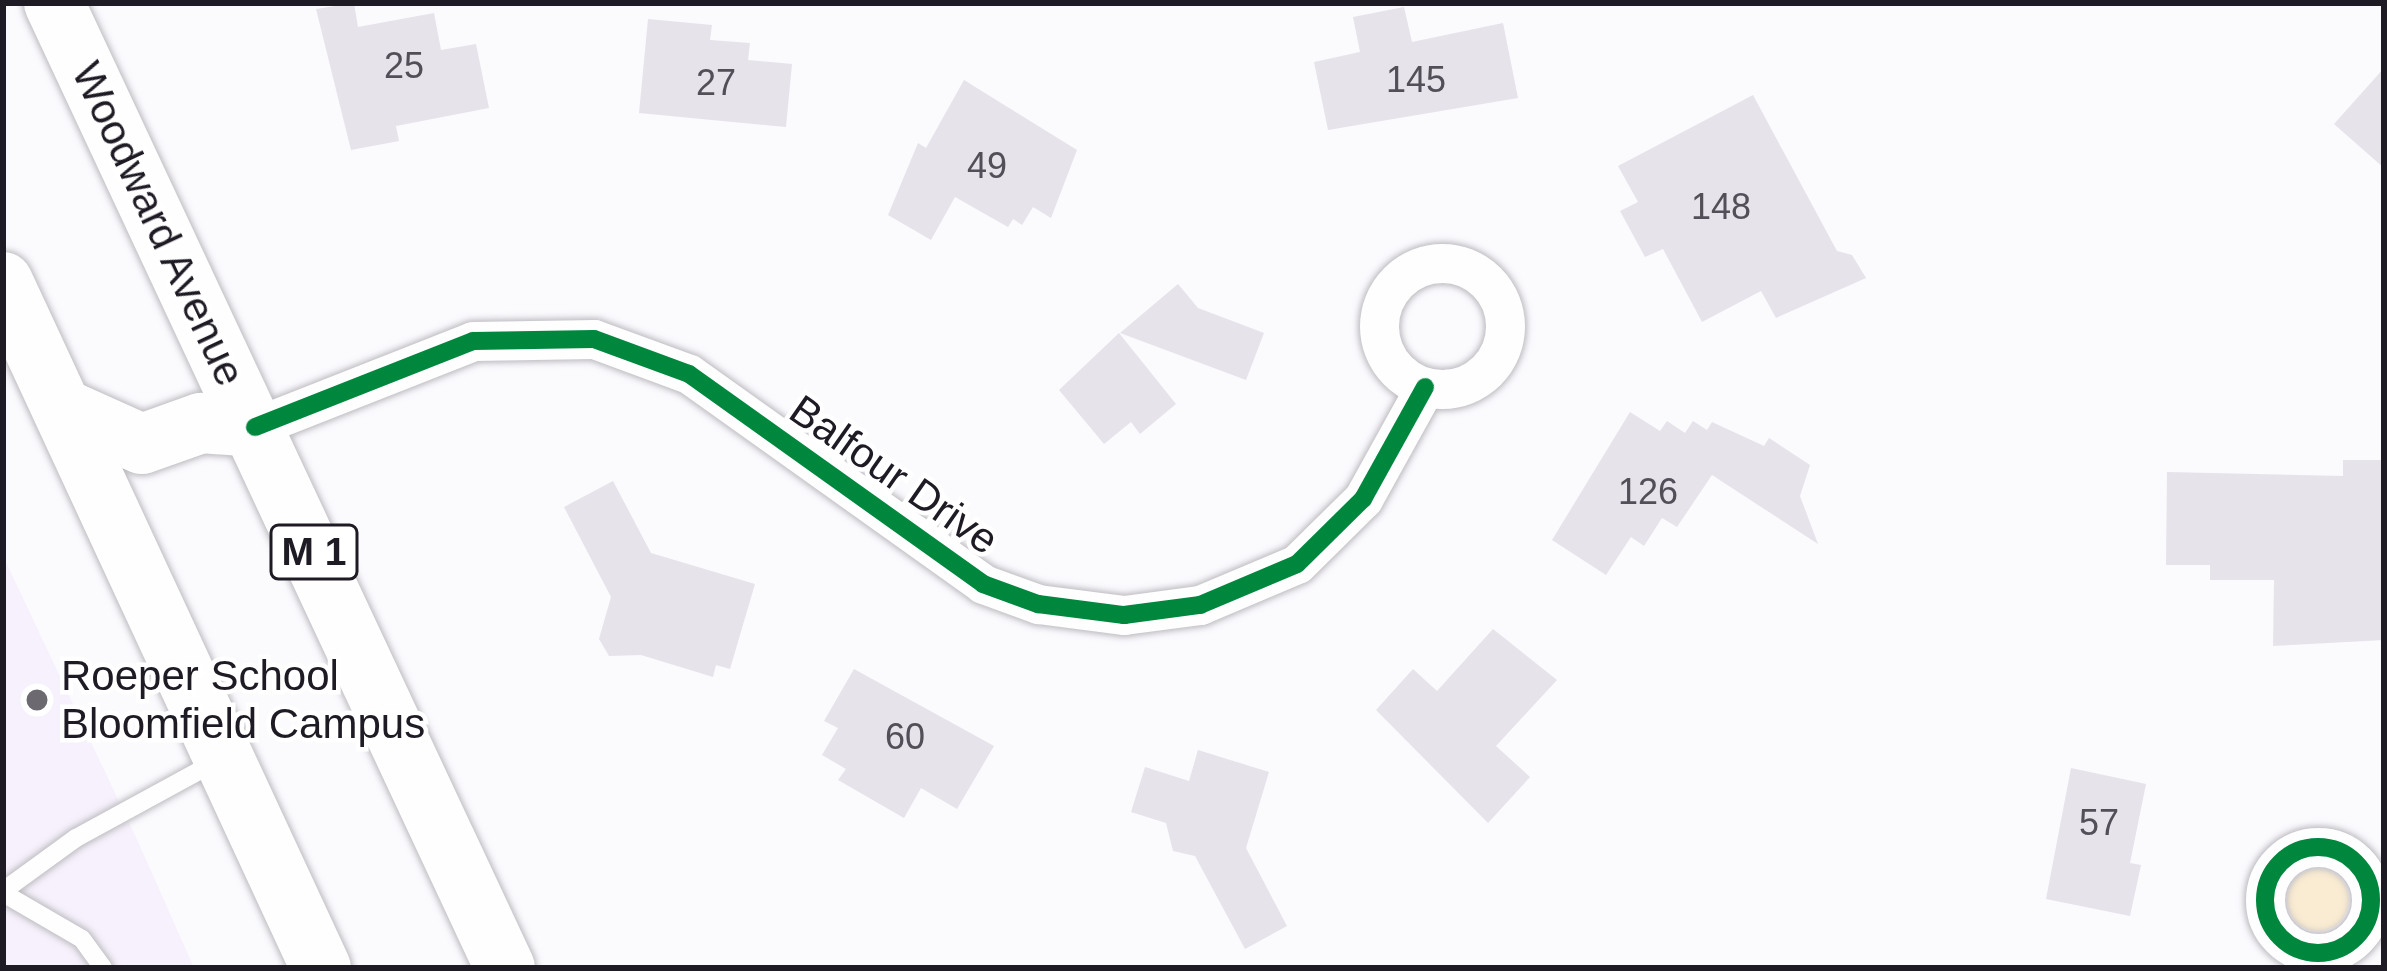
<!DOCTYPE html>
<html>
<head>
<meta charset="utf-8">
<style>
	body { margin:0 }
	#map { position:relative; width:2387px; height:971px; overflow:hidden; background:#fbfafd; font-family:Arial,sans-serif }
	div>[style] { position:absolute }
	.built>* { inset:0; background:#f6f1fc }
	.green>* { inset:0; background:#faecd2 }
	.round { border-radius:50% }
	.building>* { inset:0; background:#e6e3eb }
	.roads { filter:drop-shadow(0 0 3px #bebcc1) drop-shadow(0 0 3px #bebcc1) }
	.service>* { height:18px; margin:-9px; padding:0 9px; transform-origin:9px; border-radius:9px; background:#fefeff }
	.minor>* { height:39px; margin:-19.5px; padding:0 19.5px; transform-origin:19.5px; border-radius:19.5px; background:#fefeff }
	.minor>.ring { margin:-19.5px; padding:0; box-sizing:content-box; background:none; border:39px solid #fefeff; border-radius:50% }
	.primary>* { height:60px; margin:-30px; padding:0 30px; transform-origin:30px; border-radius:30px; background:#fefeff }
	.cycleway>* { height:18px; margin:-9px; padding:0 9px; transform-origin:9px; border-radius:9px; background:#00873e }
	.cycleway>.ring { margin:-9px; padding:0; box-sizing:content-box; background:none; border:18px solid #00873e; border-radius:50% }
	.dots>* { width:33px; height:33px; translate:-50% -50%; box-sizing:border-box; border:6px solid #fff; border-radius:50% }
	span { translate:-50% -50%; white-space:nowrap; text-align:center; line-height:1.15; -webkit-text-stroke:9px #fff; paint-order:stroke }
	.number-label { font-size:36px; color:#534f58 }
	.number-label span { -webkit-text-stroke-width:0 }
	.shield-label span { padding:3px 9px; background:#fff; border:3px solid; border-radius:9px; -webkit-text-stroke-width:0 }
	.shield-label { font-size:39px; color:#1f1b24; font-weight:700 }
	.street-label { font-size:42px; color:#1f1b24 }
	.poi-label { font-size:42px; color:#1f1b24 }
	.left { translate:0 -50%; text-align:left }
	.frame { position:absolute; inset:0; border:6px solid #1f1b24; pointer-events:none }
</style>
</head>
<body>
<div id="map">
	<div class="built">
		<i style="clip-path:polygon(3px 556px,139px 844px,194px 968px,3px 968px)"></i>
	</div>
	<div class="green">
		<i class="round" style="left:2287px;top:869px;width:62px;height:62px"></i>
	</div>
	<div class="building">
		<i style="clip-path:polygon(354px 3px,358px 27px,434px 13px,441px 50px,476px 44px,489px 108px,396px 126px,399px 141px,351px 150px,316px 9px)"></i>
		<i style="clip-path:polygon(1404px 7px,1412px 42px,1503px 23px,1518px 98px,1328px 130px,1314px 62px,1360px 52px,1353px 17px)"></i>
		<i style="clip-path:polygon(648px 19px,712px 25px,710px 40px,750px 43px,748px 60px,792px 64px,786px 127px,639px 113px)"></i>
		<i style="clip-path:polygon(2384px 68px,2384px 168px,2334px 124px)"></i>
		<i style="clip-path:polygon(964px 80px,1077px 150px,1051px 218px,1033px 207px,1022px 225px,1013px 219px,1008px 227px,955px 197px,931px 240px,888px 215px,918px 143px,926px 148px)"></i>
		<i style="clip-path:polygon(1753px 95px,1837px 251px,1852px 255px,1866px 278px,1776px 318px,1761px 291px,1702px 322px,1663px 249px,1645px 257px,1620px 211px,1638px 202px,1618px 166px)"></i>
		<i style="clip-path:polygon(1178px 284px,1198px 308px,1264px 333px,1246px 380px,1120px 333px)"></i>
		<i style="clip-path:polygon(1119px 333px,1176px 404px,1140px 434px,1131px 422px,1104px 444px,1059px 390px)"></i>
		<i style="clip-path:polygon(1630px 412px,1660px 431px,1667px 421px,1685px 433px,1693px 421px,1707px 430px,1712px 422px,1764px 446px,1769px 438px,1810px 465px,1800px 496px,1818px 544px,1712px 475px,1677px 527px,1662px 518px,1644px 546px,1631px 537px,1606px 575px,1552px 540px)"></i>
		<i style="clip-path:polygon(2343px 460px,2384px 460px,2384px 640px,2273px 646px,2274px 580px,2210px 580px,2210px 565px,2166px 565px,2167px 472px,2343px 476px)"></i>
		<i style="clip-path:polygon(613px 481px,651px 553px,755px 584px,730px 669px,716px 665px,713px 677px,641px 655px,609px 656px,599px 639px,611px 597px,564px 507px)"></i>
		<i style="clip-path:polygon(1493px 629px,1557px 680px,1496px 746px,1530px 777px,1488px 823px,1376px 710px,1413px 669px,1437px 691px)"></i>
		<i style="clip-path:polygon(854px 669px,994px 746px,957px 809px,921px 788px,904px 818px,838px 780px,846px 769px,822px 755px,838px 728px,824px 721px)"></i>
		<i style="clip-path:polygon(1198px 750px,1269px 772px,1246px 848px,1287px 926px,1245px 949px,1195px 856px,1173px 851px,1166px 823px,1131px 812px,1145px 767px,1189px 781px)"></i>
		<i style="clip-path:polygon(2071px 768px,2146px 784px,2130px 863px,2141px 865px,2130px 916px,2046px 899px)"></i>
	</div>
	<div class="roads">
		<div class="service">
			<i style="left:3px;top:891px;width:90px;rotate:-36deg"></i>
			<i style="left:76px;top:838px;width:163px;rotate:-28.6deg"></i>
			<i style="left:3px;top:893px;width:91px;rotate:30.2deg"></i>
			<i style="left:82px;top:939px;width:36px;rotate:54deg"></i>
		</div>
		<div class="minor">
			<i class="ring" style="left:1379px;top:263px;width:87px;height:87px"></i>
			<i style="left:255px;top:427px;width:234px;rotate:-21.5deg"></i>
			<i style="left:473px;top:341px;width:121px;rotate:-0.9deg"></i>
			<i style="left:594px;top:339px;width:101px;rotate:20.2deg"></i>
			<i style="left:689px;top:374px;width:361px;rotate:35.5deg"></i>
			<i style="left:983px;top:584px;width:59px;rotate:20deg"></i>
			<i style="left:1038px;top:604px;width:87px;rotate:7.3deg"></i>
			<i style="left:1124px;top:615px;width:77px;rotate:-7.5deg"></i>
			<i style="left:1200px;top:605px;width:105px;rotate:-22.9deg"></i>
			<i style="left:1297px;top:564px;width:93px;rotate:-44.6deg"></i>
			<i style="left:1363px;top:499px;width:128px;rotate:-61deg"></i>
			<i class="ring" style="left:2265px;top:847px;width:67px;height:67px"></i>
		</div>
		<div class="primary">
			<i style="left:54px;top:3px;width:1065px;rotate:64.95deg"></i>
			<i style="left:3px;top:282px;width:756px;rotate:65.13deg"></i>
			<i style="left:64px;top:409px;width:85px;rotate:24.2deg"></i>
			<i style="left:142px;top:444px;width:63px;rotate:-19.6deg"></i>
			<i style="left:201px;top:423px;width:54px;rotate:4.2deg"></i>
		</div>
	</div>
	<div class="cycleway">
		<i style="left:255px;top:427px;width:234px;rotate:-21.5deg"></i>
		<i style="left:473px;top:341px;width:121px;rotate:-0.9deg"></i>
		<i style="left:594px;top:339px;width:101px;rotate:20.2deg"></i>
		<i style="left:689px;top:374px;width:361px;rotate:35.5deg"></i>
		<i style="left:983px;top:584px;width:59px;rotate:20deg"></i>
		<i style="left:1038px;top:604px;width:87px;rotate:7.3deg"></i>
		<i style="left:1124px;top:615px;width:77px;rotate:-7.5deg"></i>
		<i style="left:1200px;top:605px;width:105px;rotate:-22.9deg"></i>
		<i style="left:1297px;top:564px;width:93px;rotate:-44.6deg"></i>
		<i style="left:1363px;top:499px;width:128px;rotate:-61deg"></i>
		<i class="ring" style="left:2265px;top:847px;width:88px;height:88px"></i>
	</div>
	<div class="dots">
		<i style="left:37px;top:700px;background:#6c6970"></i>
	</div>
	<div class="number-label">
		<span style="left:404px;top:66px">25</span>
		<span style="left:1416px;top:80px">145</span>
		<span style="left:716px;top:83px">27</span>
		<span style="left:987px;top:166px">49</span>
		<span style="left:1721px;top:207px">148</span>
		<span style="left:1648px;top:492px">126</span>
		<span style="left:905px;top:737px">60</span>
		<span style="left:2099px;top:823px">57</span>
	</div>
	<div class="shield-label">
		<span style="left:314px;top:552px">M 1</span>
	</div>
	<div class="street-label">
		<span style="left:158px;top:224px;rotate:65deg">Woodward Avenue</span>
		<span style="left:894px;top:475px;rotate:35deg">Balfour Drive</span>
	</div>
	<div class="poi-label">
		<span class="left" style="left:61px;top:700px">Roeper School<br>Bloomfield Campus</span>
	</div>
	<div class="frame"></div>
</div>
</body>
</html>
